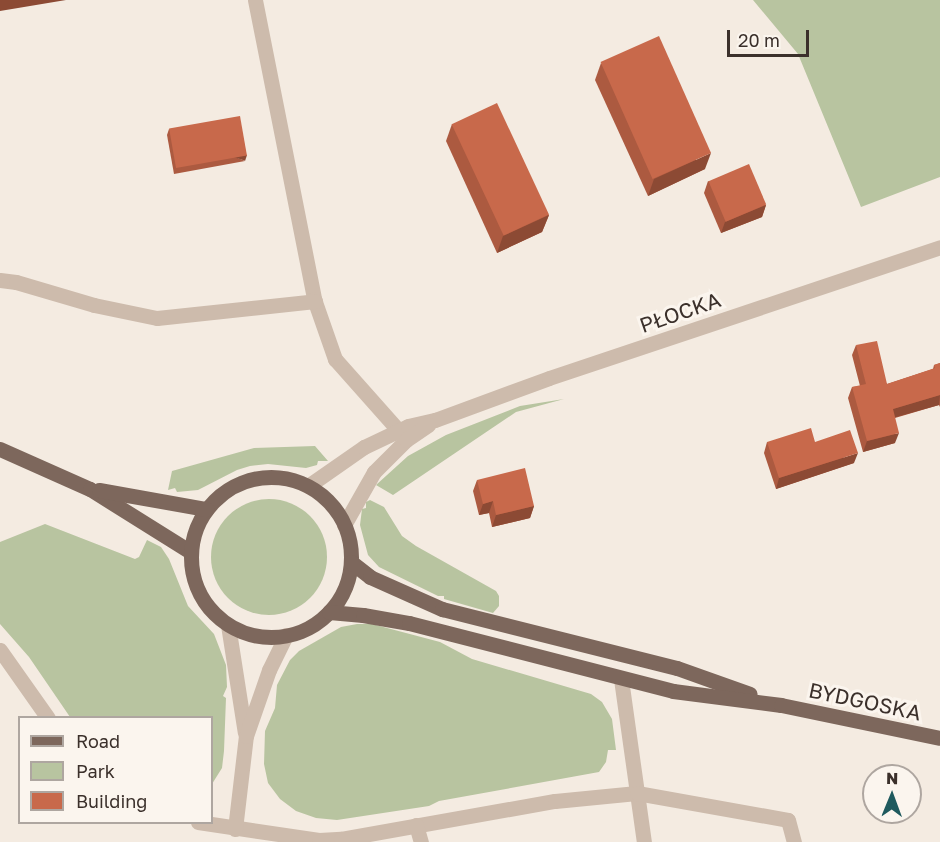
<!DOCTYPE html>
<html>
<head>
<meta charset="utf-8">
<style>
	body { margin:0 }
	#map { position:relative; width:940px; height:842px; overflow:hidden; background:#f4ebe1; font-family:"Golos Text",sans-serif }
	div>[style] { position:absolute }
	.green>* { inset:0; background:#b8c4a0 }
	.round { border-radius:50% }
	.minor>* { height:15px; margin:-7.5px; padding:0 7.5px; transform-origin:7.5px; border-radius:7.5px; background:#cdbbac }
	.major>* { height:15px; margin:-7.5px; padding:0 7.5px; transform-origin:7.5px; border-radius:7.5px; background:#7d675c }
	.major>.ring { margin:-7.5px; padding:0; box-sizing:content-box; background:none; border:15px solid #7d675c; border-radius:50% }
	.wall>* { inset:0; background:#ac5a40 }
	.shaded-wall>* { inset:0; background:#8c4a34; transform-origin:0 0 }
	.building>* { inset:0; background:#c8694b; transform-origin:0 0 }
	span { translate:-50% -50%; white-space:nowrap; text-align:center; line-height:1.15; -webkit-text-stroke:6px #fbf5ee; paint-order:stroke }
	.street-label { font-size:21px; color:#3b302b }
	.legend { position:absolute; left:18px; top:716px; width:195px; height:108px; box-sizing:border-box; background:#fbf5ee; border:2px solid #aea6a0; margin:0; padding:8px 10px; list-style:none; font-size:18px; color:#3b302b }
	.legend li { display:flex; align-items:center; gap:12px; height:30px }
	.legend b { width:30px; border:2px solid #aea6a0 }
	.north { position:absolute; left:862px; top:764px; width:60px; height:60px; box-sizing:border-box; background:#fbf5ee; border:2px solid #aea6a0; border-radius:50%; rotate:1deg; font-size:16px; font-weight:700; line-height:24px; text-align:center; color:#3b302b }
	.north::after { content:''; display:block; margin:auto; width:21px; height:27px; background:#1f5a5e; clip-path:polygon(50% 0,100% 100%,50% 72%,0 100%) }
	.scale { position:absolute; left:727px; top:30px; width:82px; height:27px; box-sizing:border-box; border:3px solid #3b302b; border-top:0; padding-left:8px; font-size:18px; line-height:21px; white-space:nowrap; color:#3b302b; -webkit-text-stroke:4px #fbf5ee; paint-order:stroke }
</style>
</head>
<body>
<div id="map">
	<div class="green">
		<i style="clip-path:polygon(753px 0,940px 0,940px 177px,861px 207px,798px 54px)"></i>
		<i style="clip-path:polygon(564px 399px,516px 412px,393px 495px,376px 485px,408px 456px,446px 435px,520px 406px)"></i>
		<i style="clip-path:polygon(315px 446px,328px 461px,318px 461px,317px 465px,306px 468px,268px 464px,250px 466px,237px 470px,198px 490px,177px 492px,175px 488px,168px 490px,172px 471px,254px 448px)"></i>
		<i class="round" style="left:211px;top:499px;width:116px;height:116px"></i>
		<i style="clip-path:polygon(370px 500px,384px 507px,402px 536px,416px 546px,496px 591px,499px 596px,499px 606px,493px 613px,444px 599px,444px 596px,438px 596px,379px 567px,368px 555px,360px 525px,362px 509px,366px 508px,366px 502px)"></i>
		<i style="clip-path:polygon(45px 524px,135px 559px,139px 557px,147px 540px,161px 547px,169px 559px,188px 606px,214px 634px,226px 665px,227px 687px,223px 696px,226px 698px,224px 751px,222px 768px,212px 784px,212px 718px,70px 717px,29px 657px,0 624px,0 542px)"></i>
		<i style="clip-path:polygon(357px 624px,372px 624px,440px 642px,472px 659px,591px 694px,602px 702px,612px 719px,616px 750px,608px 750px,606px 762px,599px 772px,439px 801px,429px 806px,337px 820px,316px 818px,296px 811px,280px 799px,268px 783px,264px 764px,265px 731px,275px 708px,277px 685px,290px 660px,299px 651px,341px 627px)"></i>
	</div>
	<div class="minor">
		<i style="left:255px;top:0;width:305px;rotate:78.8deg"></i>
		<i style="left:314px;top:299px;width:64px;rotate:70.7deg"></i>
		<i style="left:335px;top:359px;width:95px;rotate:48.4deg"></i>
		<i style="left:0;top:280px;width:16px;rotate:7deg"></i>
		<i style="left:16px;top:282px;width:81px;rotate:16.4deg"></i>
		<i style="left:94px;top:305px;width:64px;rotate:11.7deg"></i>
		<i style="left:157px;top:318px;width:159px;rotate:-6.1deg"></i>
		<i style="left:308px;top:486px;width:68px;rotate:-34.9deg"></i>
		<i style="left:364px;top:447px;width:49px;rotate:-25.5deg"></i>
		<i style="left:408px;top:426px;width:28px;rotate:-13deg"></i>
		<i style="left:435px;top:420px;width:121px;rotate:-20.2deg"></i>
		<i style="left:549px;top:378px;width:412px;rotate:-18.5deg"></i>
		<i style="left:344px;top:525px;width:61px;rotate:-60.5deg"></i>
		<i style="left:374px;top:472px;width:45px;rotate:-45deg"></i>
		<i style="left:406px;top:440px;width:27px;rotate:-34deg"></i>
		<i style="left:228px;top:625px;width:109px;rotate:81.1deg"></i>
		<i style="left:0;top:650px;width:83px;rotate:54.8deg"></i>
		<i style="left:621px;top:679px;width:165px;rotate:82deg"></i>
		<i style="left:198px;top:822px;width:122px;rotate:8.5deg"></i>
		<i style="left:319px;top:840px;width:22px;rotate:-3deg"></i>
		<i style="left:341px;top:839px;width:217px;rotate:-10.1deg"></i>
		<i style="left:555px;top:801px;width:82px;rotate:-5.6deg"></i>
		<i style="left:637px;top:793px;width:153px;rotate:10.1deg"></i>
		<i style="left:788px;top:820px;width:23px;rotate:75deg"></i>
		<i style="left:416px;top:825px;width:18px;rotate:74deg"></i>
		<i style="left:235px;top:829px;width:94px;rotate:-83.3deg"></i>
		<i style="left:246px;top:736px;width:70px;rotate:-70.8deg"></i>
		<i style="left:269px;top:670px;width:39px;rotate:-64deg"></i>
	</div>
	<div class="major">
		<i style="left:0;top:449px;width:98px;rotate:24deg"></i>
		<i style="left:90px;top:489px;width:119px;rotate:32deg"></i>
		<i class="ring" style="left:191px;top:477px;width:145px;height:145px"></i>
		<i style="left:99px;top:490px;width:109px;rotate:10.1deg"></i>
		<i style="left:351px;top:562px;width:24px;rotate:38deg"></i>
		<i style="left:370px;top:577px;width:79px;rotate:24deg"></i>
		<i style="left:442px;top:609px;width:242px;rotate:14.1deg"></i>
		<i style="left:677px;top:668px;width:77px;rotate:19.6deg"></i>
		<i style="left:329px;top:612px;width:34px;rotate:5deg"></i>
		<i style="left:363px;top:615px;width:47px;rotate:9.9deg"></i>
		<i style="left:409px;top:623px;width:273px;rotate:14.4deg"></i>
		<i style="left:673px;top:691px;width:109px;rotate:7.4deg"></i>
		<i style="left:781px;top:705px;width:162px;rotate:11.7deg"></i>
	</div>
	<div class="wall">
		<i style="clip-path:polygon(601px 63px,705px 169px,648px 196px,595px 80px)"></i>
		<i style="clip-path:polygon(452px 124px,549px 215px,542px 232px,497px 253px,446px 141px)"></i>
		<i style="clip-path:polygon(169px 129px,245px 161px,174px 174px,167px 135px)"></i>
		<i style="clip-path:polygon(708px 181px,766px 205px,762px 217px,721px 233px,704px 193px)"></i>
		<i style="clip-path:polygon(856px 345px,887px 384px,933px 369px,934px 365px,940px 363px,940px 407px,939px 405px,895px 418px,895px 443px,863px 452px,848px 398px,852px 387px,860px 386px,852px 355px)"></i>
		<i style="clip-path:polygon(767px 442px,815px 442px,854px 463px,776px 489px,764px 453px)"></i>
		<i style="clip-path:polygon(477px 480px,534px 506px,530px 518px,492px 527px,489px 513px,479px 515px,473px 491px)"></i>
	</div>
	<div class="shaded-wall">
		<i style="clip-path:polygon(0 0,66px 0,0 11px)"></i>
		<i style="clip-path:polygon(711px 153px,705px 169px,648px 196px,654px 179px)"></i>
		<i style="left:247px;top:155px;width:6px;height:72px;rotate:108deg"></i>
		<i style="clip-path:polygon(766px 205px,762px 217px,721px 233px,725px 222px)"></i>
		<i style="clip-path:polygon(549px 215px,542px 232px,497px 253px,503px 236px)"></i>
		<i style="clip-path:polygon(940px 395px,939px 405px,889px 419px,893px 409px)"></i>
		<i style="clip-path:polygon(899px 433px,895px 443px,863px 452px,867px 441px)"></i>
		<i style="clip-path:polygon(858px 453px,854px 463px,776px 489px,779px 478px)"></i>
		<i style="clip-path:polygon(493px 501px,489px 513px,479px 515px,483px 504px)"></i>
		<i style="clip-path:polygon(534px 506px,530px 518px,492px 527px,496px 515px)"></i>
	</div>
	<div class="building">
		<i style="left:659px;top:36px;width:128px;height:64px;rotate:66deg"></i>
		<i style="left:497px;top:103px;width:123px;height:50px;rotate:65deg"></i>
		<i style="left:240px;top:116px;width:40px;height:72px;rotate:80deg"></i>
		<i style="left:749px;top:164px;width:44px;height:44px;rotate:67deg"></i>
		<i style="clip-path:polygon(877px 341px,887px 384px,935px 368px,934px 365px,940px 363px,940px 395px,893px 409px,899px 433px,867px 441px,852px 387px,866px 384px,856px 345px)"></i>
		<i style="clip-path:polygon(811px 428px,815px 442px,850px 430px,858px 453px,779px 478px,767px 442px)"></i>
		<i style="clip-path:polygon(525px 468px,534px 506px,496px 515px,493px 501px,483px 504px,477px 480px)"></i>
	</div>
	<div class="street-label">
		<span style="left:680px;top:312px;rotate:-19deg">PŁOCKA</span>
		<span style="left:865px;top:701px;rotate:12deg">BYDGOSKA</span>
	</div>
	<ul class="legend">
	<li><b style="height:8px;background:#7d675c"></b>Road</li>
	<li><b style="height:16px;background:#b8c4a0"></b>Park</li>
	<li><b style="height:16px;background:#c8694b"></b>Building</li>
	</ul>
	<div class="north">N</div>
	<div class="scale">20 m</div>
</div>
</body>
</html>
